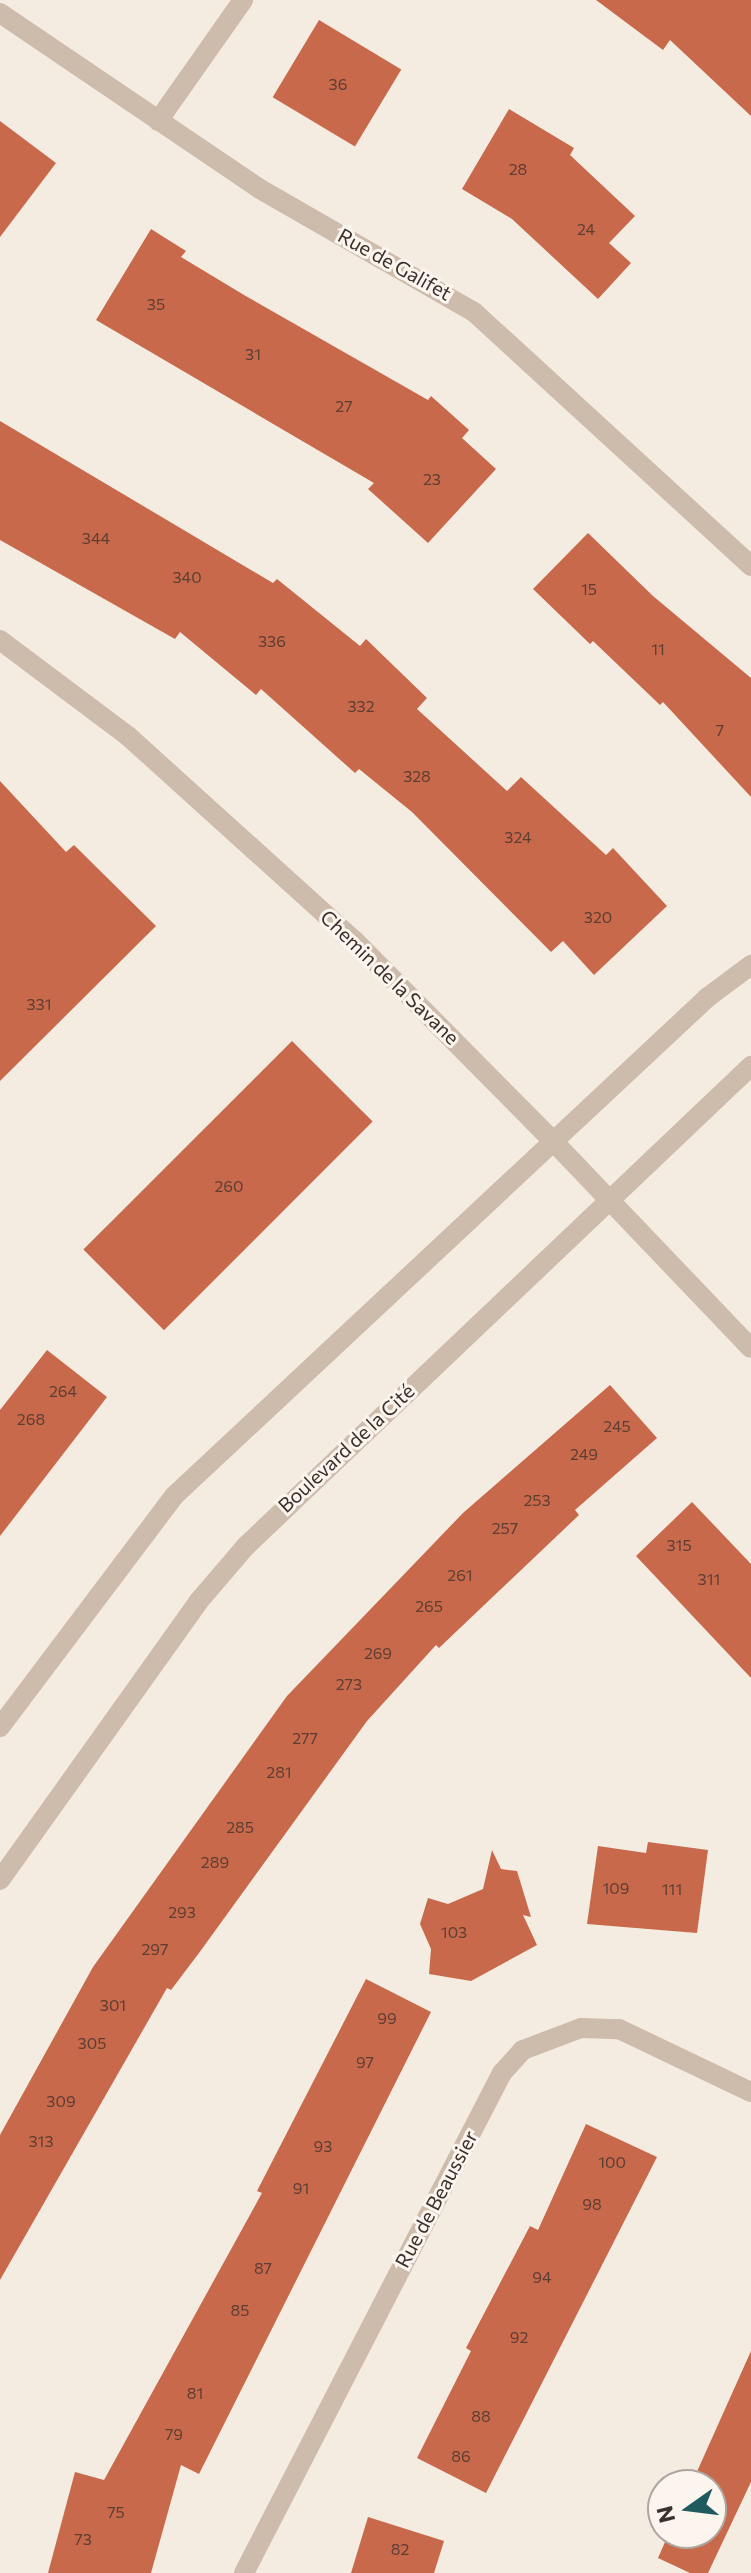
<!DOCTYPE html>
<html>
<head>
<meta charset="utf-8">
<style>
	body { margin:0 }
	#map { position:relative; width:751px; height:2573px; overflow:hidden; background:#f4ebe1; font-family:Commissioner,sans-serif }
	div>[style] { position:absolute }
	.building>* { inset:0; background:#c8694b; transform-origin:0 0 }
	.minor>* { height:20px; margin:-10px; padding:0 10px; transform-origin:10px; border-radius:10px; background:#cdbbac }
	.tertiary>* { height:20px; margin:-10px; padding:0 10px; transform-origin:10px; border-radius:10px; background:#cdbbac }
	span { translate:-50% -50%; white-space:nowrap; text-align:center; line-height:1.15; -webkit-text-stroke:6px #fbf5ee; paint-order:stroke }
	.number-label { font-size:16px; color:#5e3e33 }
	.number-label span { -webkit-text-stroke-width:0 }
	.street-label { font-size:20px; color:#3b302b }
	.north { position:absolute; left:647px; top:2469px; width:80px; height:80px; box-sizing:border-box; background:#fbf5ee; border:2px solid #aea6a0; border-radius:50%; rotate:256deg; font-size:22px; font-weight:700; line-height:32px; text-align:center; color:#3b302b }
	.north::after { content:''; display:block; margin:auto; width:28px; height:36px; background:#1f5a5e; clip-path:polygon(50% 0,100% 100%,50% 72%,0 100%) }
</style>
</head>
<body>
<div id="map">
	<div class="building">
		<i style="clip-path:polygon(596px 0,751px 0,751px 116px,670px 40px,663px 50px)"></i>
		<i style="left:319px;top:20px;width:96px;height:90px;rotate:31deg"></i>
		<i style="clip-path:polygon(509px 109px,574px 148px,570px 155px,635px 216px,609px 243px,631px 263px,598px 299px,512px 219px,462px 189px)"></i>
		<i style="clip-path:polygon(0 121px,56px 163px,0 237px)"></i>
		<i style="clip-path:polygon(151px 229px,186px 251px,181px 257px,244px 295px,428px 400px,431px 396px,469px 430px,462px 438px,496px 469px,428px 543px,368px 489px,374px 483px,96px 320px)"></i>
		<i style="clip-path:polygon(0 421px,273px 583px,277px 579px,360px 646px,366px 639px,427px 698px,417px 709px,507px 791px,521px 777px,606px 855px,613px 848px,667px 906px,594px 975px,563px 941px,551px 952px,412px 812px,359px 769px,355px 773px,261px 689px,256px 695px,180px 632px,175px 639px,0 540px)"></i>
		<i style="clip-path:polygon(588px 533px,653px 596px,751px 678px,751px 797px,663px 702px,660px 705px,593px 641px,590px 644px,533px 589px)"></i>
		<i style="clip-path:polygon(0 781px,66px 852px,74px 845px,156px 926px,0 1081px)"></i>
		<i style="left:292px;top:1041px;width:114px;height:295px;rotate:45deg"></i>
		<i style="clip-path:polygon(47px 1350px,107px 1397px,0 1536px,0 1410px)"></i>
		<i style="clip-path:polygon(610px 1385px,657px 1438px,575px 1510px,579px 1515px,439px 1648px,436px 1645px,367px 1721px,199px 1953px,171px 1990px,167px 1988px,0 2280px,0 2135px,93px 1967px,287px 1696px,463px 1513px)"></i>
		<i style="clip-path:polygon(692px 1502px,751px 1564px,751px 1678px,636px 1556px)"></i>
		<i style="clip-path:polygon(648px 1842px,708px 1850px,697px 1933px,587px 1924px,598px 1846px,646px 1853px)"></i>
		<i style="clip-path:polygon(492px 1850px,501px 1869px,517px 1871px,531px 1917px,523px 1915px,537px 1945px,471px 1981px,429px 1974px,431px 1949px,420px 1924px,428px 1898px,448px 1904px,483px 1889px)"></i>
		<i style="clip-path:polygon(366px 1979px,431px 2012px,199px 2474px,181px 2465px,151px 2573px,48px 2573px,75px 2472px,104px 2480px,262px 2193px,257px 2191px)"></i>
		<i style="clip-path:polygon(586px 2124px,657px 2157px,486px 2493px,417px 2458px,471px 2351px,466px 2348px,530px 2226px,538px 2230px)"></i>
		<i style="clip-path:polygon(751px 2351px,751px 2482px,708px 2573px,690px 2573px,658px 2558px,669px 2533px,711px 2533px,711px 2485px,691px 2485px)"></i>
		<i style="clip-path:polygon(368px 2517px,444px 2541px,434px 2573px,351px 2573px)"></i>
	</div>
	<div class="minor">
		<i style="left:0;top:13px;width:314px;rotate:34.1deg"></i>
		<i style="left:260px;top:189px;width:247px;rotate:29.9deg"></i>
		<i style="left:474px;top:312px;width:376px;rotate:42.5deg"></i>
		<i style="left:158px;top:121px;width:148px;rotate:-54.9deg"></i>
		<i style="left:0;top:640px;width:160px;rotate:36.9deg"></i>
		<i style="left:128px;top:736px;width:304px;rotate:42.1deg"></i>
		<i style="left:354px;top:940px;width:283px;rotate:45.3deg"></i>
		<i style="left:244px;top:2573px;width:563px;rotate:-62.71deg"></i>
		<i style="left:502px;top:2073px;width:31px;rotate:-48deg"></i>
		<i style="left:523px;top:2050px;width:62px;rotate:-20.8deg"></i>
		<i style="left:581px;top:2028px;width:38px;rotate:2deg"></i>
		<i style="left:619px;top:2029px;width:146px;rotate:25.5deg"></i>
	</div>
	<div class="tertiary">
		<i style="left:553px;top:1141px;width:286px;rotate:46.3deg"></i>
		<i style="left:0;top:1727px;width:289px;rotate:-53deg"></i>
		<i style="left:174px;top:1496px;width:731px;rotate:-43.06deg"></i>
		<i style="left:708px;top:997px;width:54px;rotate:-36.7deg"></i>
		<i style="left:0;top:1880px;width:341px;rotate:-54.5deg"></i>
		<i style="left:198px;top:1602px;width:74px;rotate:-49.4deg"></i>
		<i style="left:246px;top:1546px;width:697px;rotate:-43.55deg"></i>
	</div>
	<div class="number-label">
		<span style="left:338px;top:84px">36</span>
		<span style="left:518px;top:169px">28</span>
		<span style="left:586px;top:229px">24</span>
		<span style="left:156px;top:304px">35</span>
		<span style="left:253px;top:354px">31</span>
		<span style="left:344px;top:406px">27</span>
		<span style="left:432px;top:479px">23</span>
		<span style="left:96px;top:538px">344</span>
		<span style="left:187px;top:577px">340</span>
		<span style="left:589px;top:589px">15</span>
		<span style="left:272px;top:641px">336</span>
		<span style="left:658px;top:649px">11</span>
		<span style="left:361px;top:706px">332</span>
		<span style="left:720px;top:730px">7</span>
		<span style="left:417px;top:776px">328</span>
		<span style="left:518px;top:837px">324</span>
		<span style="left:598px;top:917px">320</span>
		<span style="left:39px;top:1004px">331</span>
		<span style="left:229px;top:1186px">260</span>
		<span style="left:63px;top:1391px">264</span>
		<span style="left:31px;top:1419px">268</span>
		<span style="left:617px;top:1426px">245</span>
		<span style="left:584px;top:1454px">249</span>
		<span style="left:537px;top:1500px">253</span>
		<span style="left:505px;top:1528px">257</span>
		<span style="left:679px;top:1545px">315</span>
		<span style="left:460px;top:1575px">261</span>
		<span style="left:709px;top:1579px">311</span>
		<span style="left:429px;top:1606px">265</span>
		<span style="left:378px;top:1653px">269</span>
		<span style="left:349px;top:1684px">273</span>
		<span style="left:305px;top:1738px">277</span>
		<span style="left:279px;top:1772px">281</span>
		<span style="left:240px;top:1827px">285</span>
		<span style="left:215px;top:1862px">289</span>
		<span style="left:616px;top:1888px">109</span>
		<span style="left:672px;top:1889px">111</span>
		<span style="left:182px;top:1912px">293</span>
		<span style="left:454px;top:1932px">103</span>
		<span style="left:155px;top:1949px">297</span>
		<span style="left:113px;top:2005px">301</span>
		<span style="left:387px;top:2018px">99</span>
		<span style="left:92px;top:2043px">305</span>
		<span style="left:365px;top:2062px">97</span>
		<span style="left:61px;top:2101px">309</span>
		<span style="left:41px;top:2141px">313</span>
		<span style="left:323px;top:2146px">93</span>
		<span style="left:612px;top:2162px">100</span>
		<span style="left:301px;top:2188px">91</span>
		<span style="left:592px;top:2204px">98</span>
		<span style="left:263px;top:2268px">87</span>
		<span style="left:542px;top:2277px">94</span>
		<span style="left:240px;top:2310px">85</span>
		<span style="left:519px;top:2337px">92</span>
		<span style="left:195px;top:2393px">81</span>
		<span style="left:481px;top:2416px">88</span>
		<span style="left:174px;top:2434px">79</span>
		<span style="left:461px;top:2456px">86</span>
		<span style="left:116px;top:2512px">75</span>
		<span style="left:83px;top:2539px">73</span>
		<span style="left:400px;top:2549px">82</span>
	</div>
	<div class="street-label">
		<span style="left:395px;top:264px;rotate:29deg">Rue de Galifet</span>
		<span style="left:390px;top:977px;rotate:44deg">Chemin de la Savane</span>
		<span style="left:346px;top:1448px;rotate:-43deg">Boulevard de la Cité</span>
		<span style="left:436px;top:2199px;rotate:-62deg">Rue de Beaussier</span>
	</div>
	<div class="north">N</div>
</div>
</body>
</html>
